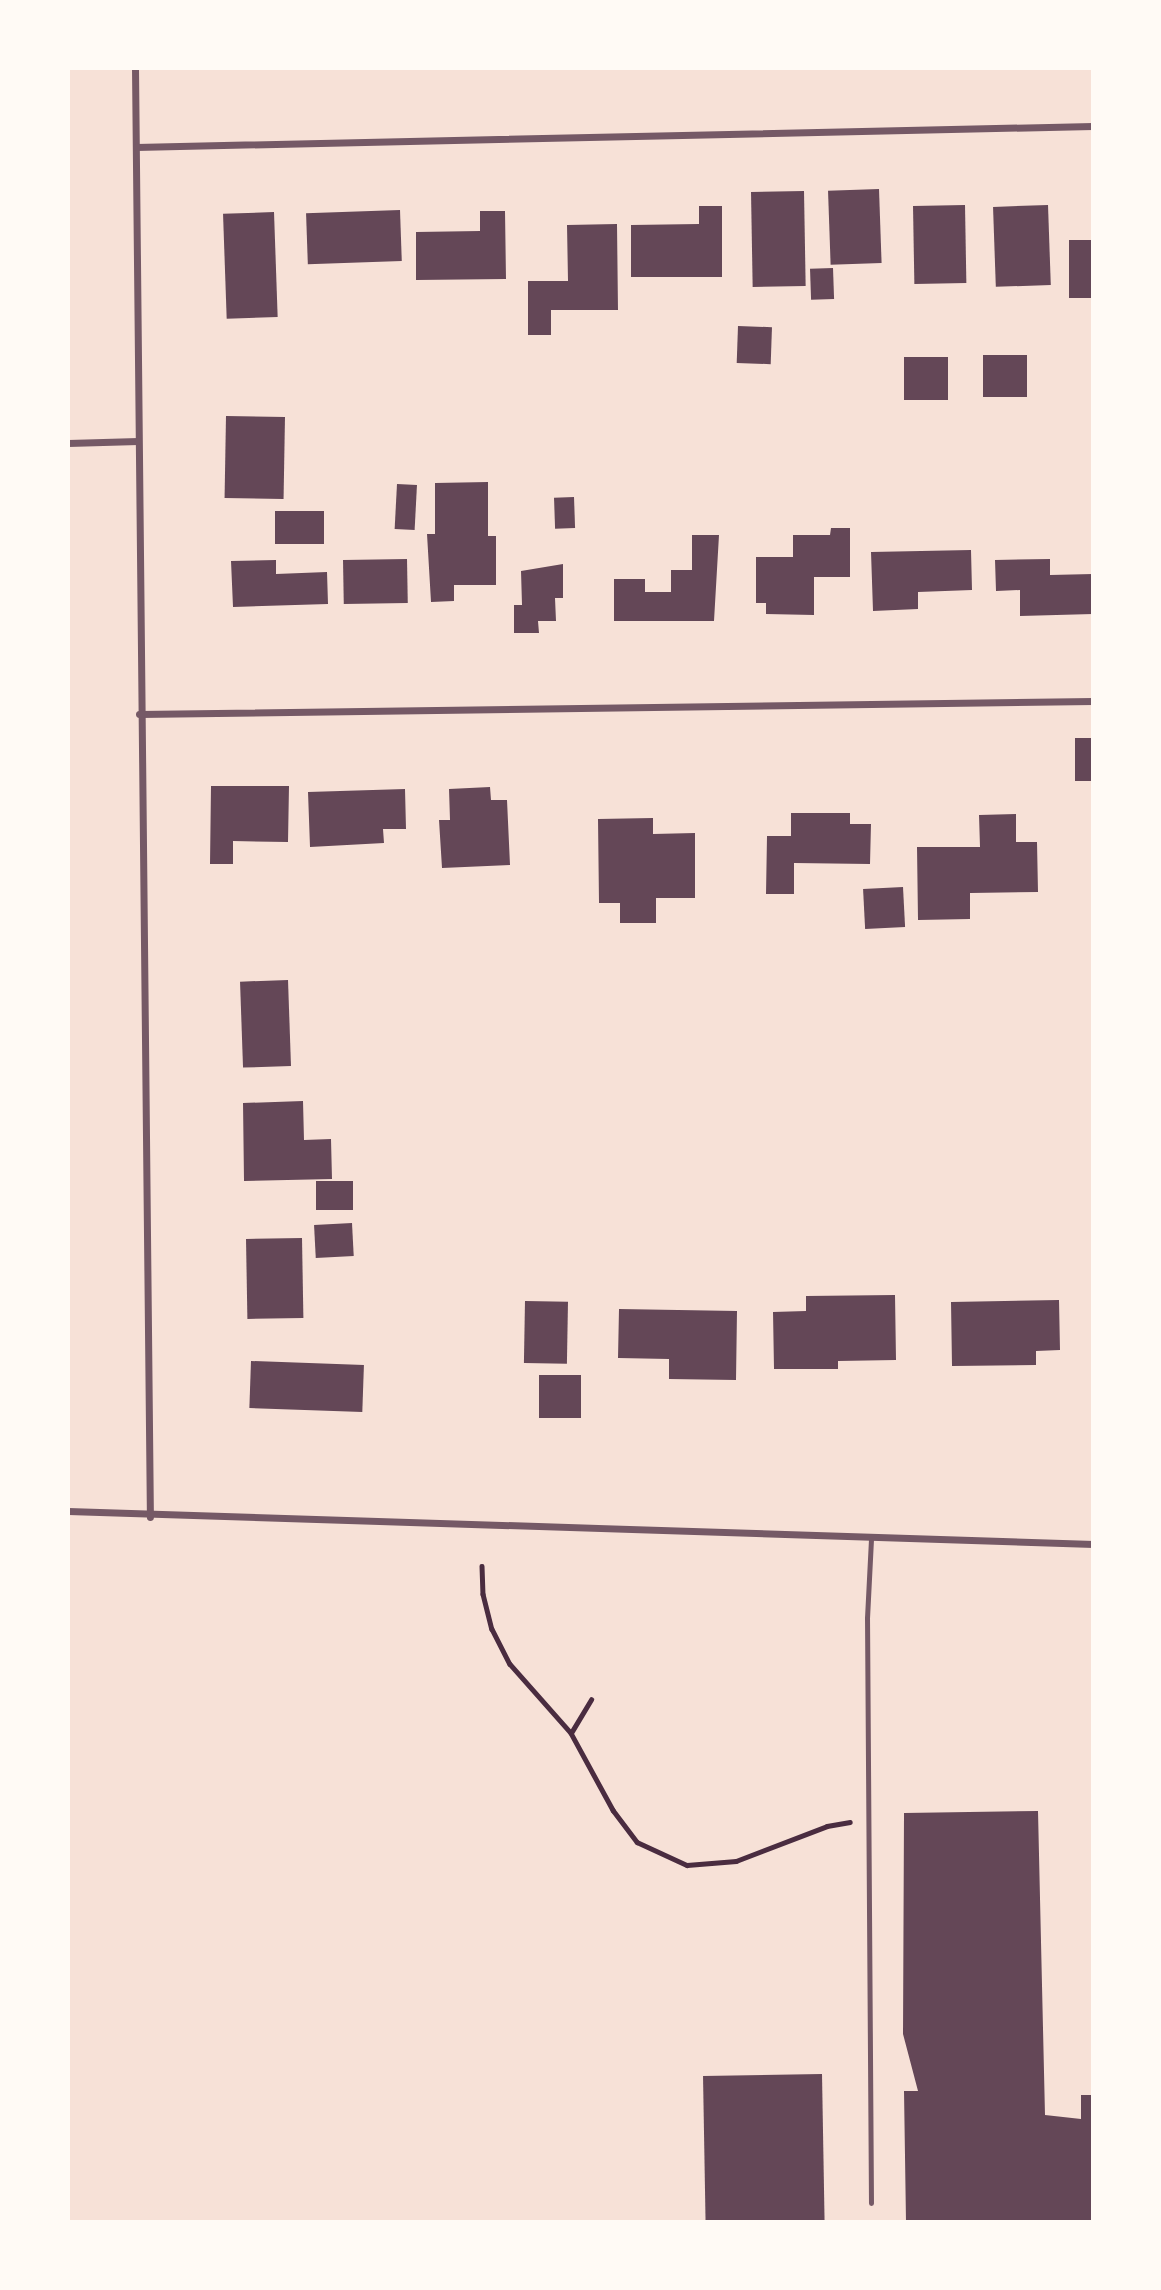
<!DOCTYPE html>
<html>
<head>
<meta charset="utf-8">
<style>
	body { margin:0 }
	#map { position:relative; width:1161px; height:2290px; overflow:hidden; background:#f7e1d7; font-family:"Exo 2",sans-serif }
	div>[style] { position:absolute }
	.building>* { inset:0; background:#644757; transform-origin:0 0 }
	.path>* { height:4.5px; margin:-2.25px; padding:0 2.25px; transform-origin:2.25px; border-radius:2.25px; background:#4a2c40 }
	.service>* { height:5px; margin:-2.5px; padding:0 2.5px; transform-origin:2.5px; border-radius:2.5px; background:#755966 }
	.minor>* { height:7px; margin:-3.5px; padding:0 3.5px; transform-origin:3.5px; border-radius:3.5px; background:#755966 }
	span { translate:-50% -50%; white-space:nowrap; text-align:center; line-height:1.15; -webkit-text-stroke:7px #fffaf5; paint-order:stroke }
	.frame { position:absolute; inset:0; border:70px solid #fffaf5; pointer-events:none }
</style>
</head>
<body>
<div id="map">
	<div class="building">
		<i style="left:879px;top:189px;width:74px;height:51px;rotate:88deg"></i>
		<i style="left:804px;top:191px;width:95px;height:53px;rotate:89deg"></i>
		<i style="left:965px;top:205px;width:78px;height:52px;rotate:89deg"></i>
		<i style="left:1048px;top:205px;width:80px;height:55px;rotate:88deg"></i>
		<i style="clip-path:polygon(699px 206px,722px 206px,722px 277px,631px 277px,631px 225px,699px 224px)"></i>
		<i style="left:400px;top:210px;width:51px;height:94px;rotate:88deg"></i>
		<i style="clip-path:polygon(480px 211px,505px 211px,506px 279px,416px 280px,416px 232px,480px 231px)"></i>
		<i style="left:274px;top:212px;width:105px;height:51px;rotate:88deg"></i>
		<i style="clip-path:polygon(617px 224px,618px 310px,551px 310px,551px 335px,528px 335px,528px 281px,568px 281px,567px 225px)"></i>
		<i style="left:1069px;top:240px;width:24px;height:58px"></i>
		<i style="left:833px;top:268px;width:31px;height:23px;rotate:88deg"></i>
		<i style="left:738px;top:326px;width:34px;height:37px;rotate:2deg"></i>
		<i style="left:1027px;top:355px;width:42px;height:44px;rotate:90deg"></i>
		<i style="left:904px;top:357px;width:44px;height:43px"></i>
		<i style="left:226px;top:416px;width:59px;height:82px;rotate:1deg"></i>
		<i style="clip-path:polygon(488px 482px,488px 536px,496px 536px,496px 585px,454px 585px,454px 601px,431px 602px,427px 534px,435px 534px,435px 483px)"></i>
		<i style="left:397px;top:484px;width:20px;height:45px;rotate:3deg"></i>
		<i style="left:574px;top:497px;width:31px;height:20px;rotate:88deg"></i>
		<i style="left:275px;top:511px;width:49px;height:33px"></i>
		<i style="clip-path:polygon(831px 528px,850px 528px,850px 577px,814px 577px,814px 615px,766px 614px,766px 603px,756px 603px,756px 557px,793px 557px,793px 535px,830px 535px)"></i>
		<i style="clip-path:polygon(692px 535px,719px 535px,714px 621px,614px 621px,614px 579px,645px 579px,645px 592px,671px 592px,671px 570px,692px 570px)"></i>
		<i style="clip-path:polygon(971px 550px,972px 590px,918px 592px,918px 609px,873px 611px,871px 552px)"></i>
		<i style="left:407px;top:559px;width:44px;height:64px;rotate:89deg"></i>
		<i style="clip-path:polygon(1050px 559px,1050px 575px,1093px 574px,1093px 614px,1020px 616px,1020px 590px,996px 591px,995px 560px)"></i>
		<i style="clip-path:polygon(276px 560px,276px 574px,327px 572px,328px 604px,233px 607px,231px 561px)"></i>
		<i style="clip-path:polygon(563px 564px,563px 598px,555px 598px,556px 621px,538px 621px,539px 633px,514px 633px,514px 605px,522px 605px,521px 571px)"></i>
		<i style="left:1075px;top:738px;width:18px;height:43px"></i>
		<i style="clip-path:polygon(211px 786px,289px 786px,288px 842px,233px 841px,233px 864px,210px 864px)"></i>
		<i style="clip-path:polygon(490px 787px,491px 800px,507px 800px,510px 865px,442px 868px,439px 820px,450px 820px,449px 789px)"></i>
		<i style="clip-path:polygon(405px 789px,406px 829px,383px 829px,384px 843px,310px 847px,308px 792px)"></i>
		<i style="clip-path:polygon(791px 813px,850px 813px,850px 824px,871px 824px,870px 864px,794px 863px,794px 894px,766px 894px,767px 836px,791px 836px)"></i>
		<i style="clip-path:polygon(1016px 814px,1016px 842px,1037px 842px,1038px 892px,970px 893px,970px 919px,918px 920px,917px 847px,980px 847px,979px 815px)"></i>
		<i style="clip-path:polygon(653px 818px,653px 834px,695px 833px,695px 898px,656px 898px,656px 923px,620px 923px,620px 903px,599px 903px,598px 819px)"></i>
		<i style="left:903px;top:887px;width:40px;height:40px;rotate:87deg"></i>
		<i style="left:288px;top:980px;width:86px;height:48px;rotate:88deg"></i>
		<i style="clip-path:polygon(303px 1101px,304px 1140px,331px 1139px,332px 1179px,244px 1181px,243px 1103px)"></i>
		<i style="left:316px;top:1181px;width:37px;height:29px"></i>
		<i style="left:352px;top:1223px;width:33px;height:38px;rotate:87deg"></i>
		<i style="left:302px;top:1238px;width:80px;height:56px;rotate:89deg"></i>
		<i style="clip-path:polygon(895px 1295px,896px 1360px,838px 1361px,838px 1369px,774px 1369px,773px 1312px,806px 1311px,806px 1296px)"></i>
		<i style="clip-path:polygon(1059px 1300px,1060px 1350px,1036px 1351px,1036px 1365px,952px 1366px,951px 1302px)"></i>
		<i style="left:525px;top:1301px;width:43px;height:62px;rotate:1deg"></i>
		<i style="clip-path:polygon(619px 1309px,737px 1311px,736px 1380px,669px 1379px,669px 1359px,618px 1358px)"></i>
		<i style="left:251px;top:1361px;width:113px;height:47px;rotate:2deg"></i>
		<i style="left:539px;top:1375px;width:42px;height:43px"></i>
		<i style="clip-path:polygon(1038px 1811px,1045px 2115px,1081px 2119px,1081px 2095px,1093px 2095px,1093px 2222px,906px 2222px,904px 2091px,918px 2091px,903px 2034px,904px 1813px)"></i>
		<i style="left:822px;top:2074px;width:148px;height:119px;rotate:89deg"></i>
	</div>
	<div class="path">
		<i style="left:482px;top:1566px;width:28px;rotate:88deg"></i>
		<i style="left:483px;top:1594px;width:36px;rotate:76deg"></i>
		<i style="left:492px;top:1629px;width:39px;rotate:63deg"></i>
		<i style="left:510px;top:1664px;width:92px;rotate:48.5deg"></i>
		<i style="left:571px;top:1733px;width:88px;rotate:61.4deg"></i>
		<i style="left:613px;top:1810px;width:40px;rotate:53deg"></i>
		<i style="left:637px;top:1842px;width:55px;rotate:24.7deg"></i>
		<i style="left:687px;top:1865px;width:49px;rotate:-4.7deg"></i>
		<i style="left:736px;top:1861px;width:97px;rotate:-21deg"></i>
		<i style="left:827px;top:1826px;width:23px;rotate:-10deg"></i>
		<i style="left:571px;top:1733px;width:39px;rotate:-59deg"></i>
	</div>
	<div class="service">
		<i style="left:871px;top:2203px;width:585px;rotate:-90.39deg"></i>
		<i style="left:867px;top:1618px;width:80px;rotate:-87.1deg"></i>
	</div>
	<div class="minor">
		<i style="left:135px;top:68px;width:1449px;rotate:89.41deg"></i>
		<i style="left:136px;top:147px;width:957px;rotate:-1.26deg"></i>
		<i style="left:68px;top:443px;width:70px;rotate:-1.6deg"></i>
		<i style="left:139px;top:714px;width:954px;rotate:-0.78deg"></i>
		<i style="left:68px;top:1511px;width:1026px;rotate:1.84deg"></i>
	</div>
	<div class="frame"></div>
</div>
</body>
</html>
